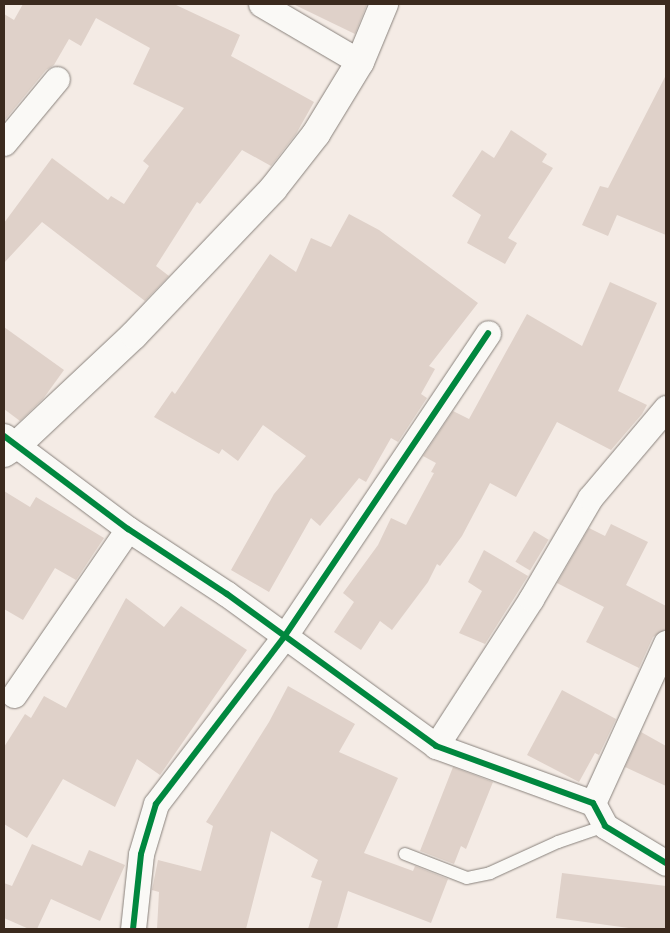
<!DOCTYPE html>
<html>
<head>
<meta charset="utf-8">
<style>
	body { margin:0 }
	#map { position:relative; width:670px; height:933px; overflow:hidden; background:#f4ebe5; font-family:"Architects Daughter",sans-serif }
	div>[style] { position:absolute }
	.building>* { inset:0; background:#dfd1c9; transform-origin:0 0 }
	.roads { filter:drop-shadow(0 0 1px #89827c) drop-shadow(0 0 1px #89827c) }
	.lane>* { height:12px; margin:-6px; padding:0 6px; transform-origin:6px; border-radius:6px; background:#faf9f6 }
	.street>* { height:25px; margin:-12.5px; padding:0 12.5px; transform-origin:12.5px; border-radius:12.5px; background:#faf9f6 }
	.secondary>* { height:28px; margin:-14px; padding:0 14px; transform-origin:14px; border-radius:14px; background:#faf9f6 }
	.cycleway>* { height:6px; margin:-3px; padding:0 3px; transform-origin:3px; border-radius:3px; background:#00873e }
	span { translate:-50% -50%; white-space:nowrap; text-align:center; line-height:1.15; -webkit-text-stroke:5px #fdfcf7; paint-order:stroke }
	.frame { position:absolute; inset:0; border:5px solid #3b2a1e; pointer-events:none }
</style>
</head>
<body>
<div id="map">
	<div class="building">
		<i style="clip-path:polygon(23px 4px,174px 4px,240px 35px,231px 56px,314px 102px,296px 134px,271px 166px,242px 150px,200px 204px,197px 202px,156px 266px,169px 276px,145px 301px,42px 222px,4px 263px,4px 223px,52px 158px,108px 200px,111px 196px,124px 204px,149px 166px,143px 161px,184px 108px,133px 84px,150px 48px,96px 18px,81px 46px,69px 39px,54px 65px,46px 70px,4px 121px,4px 14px,14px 20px)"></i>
		<i style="clip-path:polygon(293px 4px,367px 4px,355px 34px)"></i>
		<i style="clip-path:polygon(666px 75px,666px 235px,617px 215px,608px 236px,582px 225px,600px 186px,608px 188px)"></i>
		<i style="clip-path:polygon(511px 130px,547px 154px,542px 162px,553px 168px,508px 238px,517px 243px,505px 264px,467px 243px,481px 215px,452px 196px,482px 150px,494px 158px)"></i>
		<i style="clip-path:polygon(349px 214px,379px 230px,478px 303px,429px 366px,435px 369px,421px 394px,427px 398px,398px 442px,391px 438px,366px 482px,359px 478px,320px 526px,311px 518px,269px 592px,231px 570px,274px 494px,306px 456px,263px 425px,238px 461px,222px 449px,219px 454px,154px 417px,172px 391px,175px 394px,270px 254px,296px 272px,311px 238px,331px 247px)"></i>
		<i style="clip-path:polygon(610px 282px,657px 303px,618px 391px,647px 405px,642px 414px,611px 450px,557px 422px,516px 497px,490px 483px,462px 536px,440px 566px,437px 564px,428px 582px,392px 630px,380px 621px,361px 650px,334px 632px,354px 602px,343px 593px,378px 545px,391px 518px,406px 525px,434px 473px,431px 472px,436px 463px,423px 456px,453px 411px,469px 419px,527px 314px,582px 346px)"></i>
		<i style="clip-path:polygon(4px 327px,64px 370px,43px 399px,20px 421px,4px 409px)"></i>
		<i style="clip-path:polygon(4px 491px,30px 507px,36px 497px,104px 538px,76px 580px,55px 568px,23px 620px,4px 609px)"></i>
		<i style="clip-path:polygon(611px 524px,648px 542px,626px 585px,666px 606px,666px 629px,653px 637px,639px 668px,586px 642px,604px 607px,557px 583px,589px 528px,605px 536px)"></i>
		<i style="left:534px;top:531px;width:17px;height:36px;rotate:31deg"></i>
		<i style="clip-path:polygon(484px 550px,528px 576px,485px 644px,459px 633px,482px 591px,468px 582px)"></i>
		<i style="clip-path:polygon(126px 598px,164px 627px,181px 606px,247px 650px,160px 775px,137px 759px,115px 807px,63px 779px,27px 838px,4px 824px,4px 747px,25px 714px,31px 718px,44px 696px,66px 708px)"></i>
		<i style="clip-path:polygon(288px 686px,355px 724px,339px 752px,398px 778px,364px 853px,413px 871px,415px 866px,448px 879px,431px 923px,348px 891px,337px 929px,308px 929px,322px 881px,311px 877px,318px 860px,271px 831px,246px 929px,157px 929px,159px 892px,152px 890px,158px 860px,201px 871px,213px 826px,206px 822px,269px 722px)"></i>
		<i style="clip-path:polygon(562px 690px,616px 719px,599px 755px,595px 753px,579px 782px,527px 755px)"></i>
		<i style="clip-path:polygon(641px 732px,666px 746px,666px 786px,625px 767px)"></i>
		<i style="clip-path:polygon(453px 767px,493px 782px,466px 849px,461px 846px,454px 864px,420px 851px)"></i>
		<i style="clip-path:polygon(32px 844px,82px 866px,89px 850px,125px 865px,100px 921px,51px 899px,37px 929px,29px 929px,4px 918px,4px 883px,12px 886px)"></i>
		<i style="clip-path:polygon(562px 873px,666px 886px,666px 929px,636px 929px,556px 918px)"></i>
	</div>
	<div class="roads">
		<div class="lane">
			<i style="left:405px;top:854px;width:66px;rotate:21.2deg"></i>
			<i style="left:467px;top:878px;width:24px;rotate:-12deg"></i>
			<i style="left:490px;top:873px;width:75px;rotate:-24.5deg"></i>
			<i style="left:558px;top:842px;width:50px;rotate:-18.8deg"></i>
		</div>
		<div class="street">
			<i style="left:261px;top:4px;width:115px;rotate:30.4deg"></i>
			<i style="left:4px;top:143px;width:83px;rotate:-50.4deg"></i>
			<i style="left:4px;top:436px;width:155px;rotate:36.9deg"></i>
			<i style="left:128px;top:529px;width:118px;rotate:33.3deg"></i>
			<i style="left:227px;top:594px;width:258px;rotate:36deg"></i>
			<i style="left:436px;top:746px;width:167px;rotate:20deg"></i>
			<i style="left:593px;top:803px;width:26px;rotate:62deg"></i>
			<i style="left:605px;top:826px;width:71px;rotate:31.2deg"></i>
			<i style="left:14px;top:695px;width:201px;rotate:-55.5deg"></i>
			<i style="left:436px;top:746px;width:175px;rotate:-57.1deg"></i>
			<i style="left:531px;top:599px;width:117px;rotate:-59.7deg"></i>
			<i style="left:590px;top:498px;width:118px;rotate:-49.8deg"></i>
			<i style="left:593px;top:803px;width:176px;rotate:-65.5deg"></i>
			<i style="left:133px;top:929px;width:75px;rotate:-83.9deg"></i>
			<i style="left:141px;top:854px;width:52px;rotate:-73.3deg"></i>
			<i style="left:156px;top:804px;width:210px;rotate:-52.5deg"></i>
			<i style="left:284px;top:637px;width:366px;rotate:-56.1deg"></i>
		</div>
		<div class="secondary">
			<i style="left:4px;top:453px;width:17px;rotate:-33deg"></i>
			<i style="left:18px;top:444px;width:159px;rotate:-43.2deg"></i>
			<i style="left:134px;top:335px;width:202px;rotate:-46.4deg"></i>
			<i style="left:273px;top:189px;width:70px;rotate:-52deg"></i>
			<i style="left:316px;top:134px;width:84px;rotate:-58.6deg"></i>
			<i style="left:360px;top:62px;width:63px;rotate:-67.5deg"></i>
		</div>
	</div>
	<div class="cycleway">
		<i style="left:4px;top:436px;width:155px;rotate:36.9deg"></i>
		<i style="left:128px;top:529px;width:118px;rotate:33.3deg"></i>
		<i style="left:227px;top:594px;width:258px;rotate:36deg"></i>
		<i style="left:436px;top:746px;width:167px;rotate:20deg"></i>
		<i style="left:593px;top:803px;width:26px;rotate:62deg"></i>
		<i style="left:605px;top:826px;width:71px;rotate:31.2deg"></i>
		<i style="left:133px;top:929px;width:75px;rotate:-83.9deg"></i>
		<i style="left:141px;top:854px;width:52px;rotate:-73.3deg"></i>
		<i style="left:156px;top:804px;width:210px;rotate:-52.5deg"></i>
		<i style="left:284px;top:637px;width:366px;rotate:-56.1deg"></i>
	</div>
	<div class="frame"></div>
</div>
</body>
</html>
